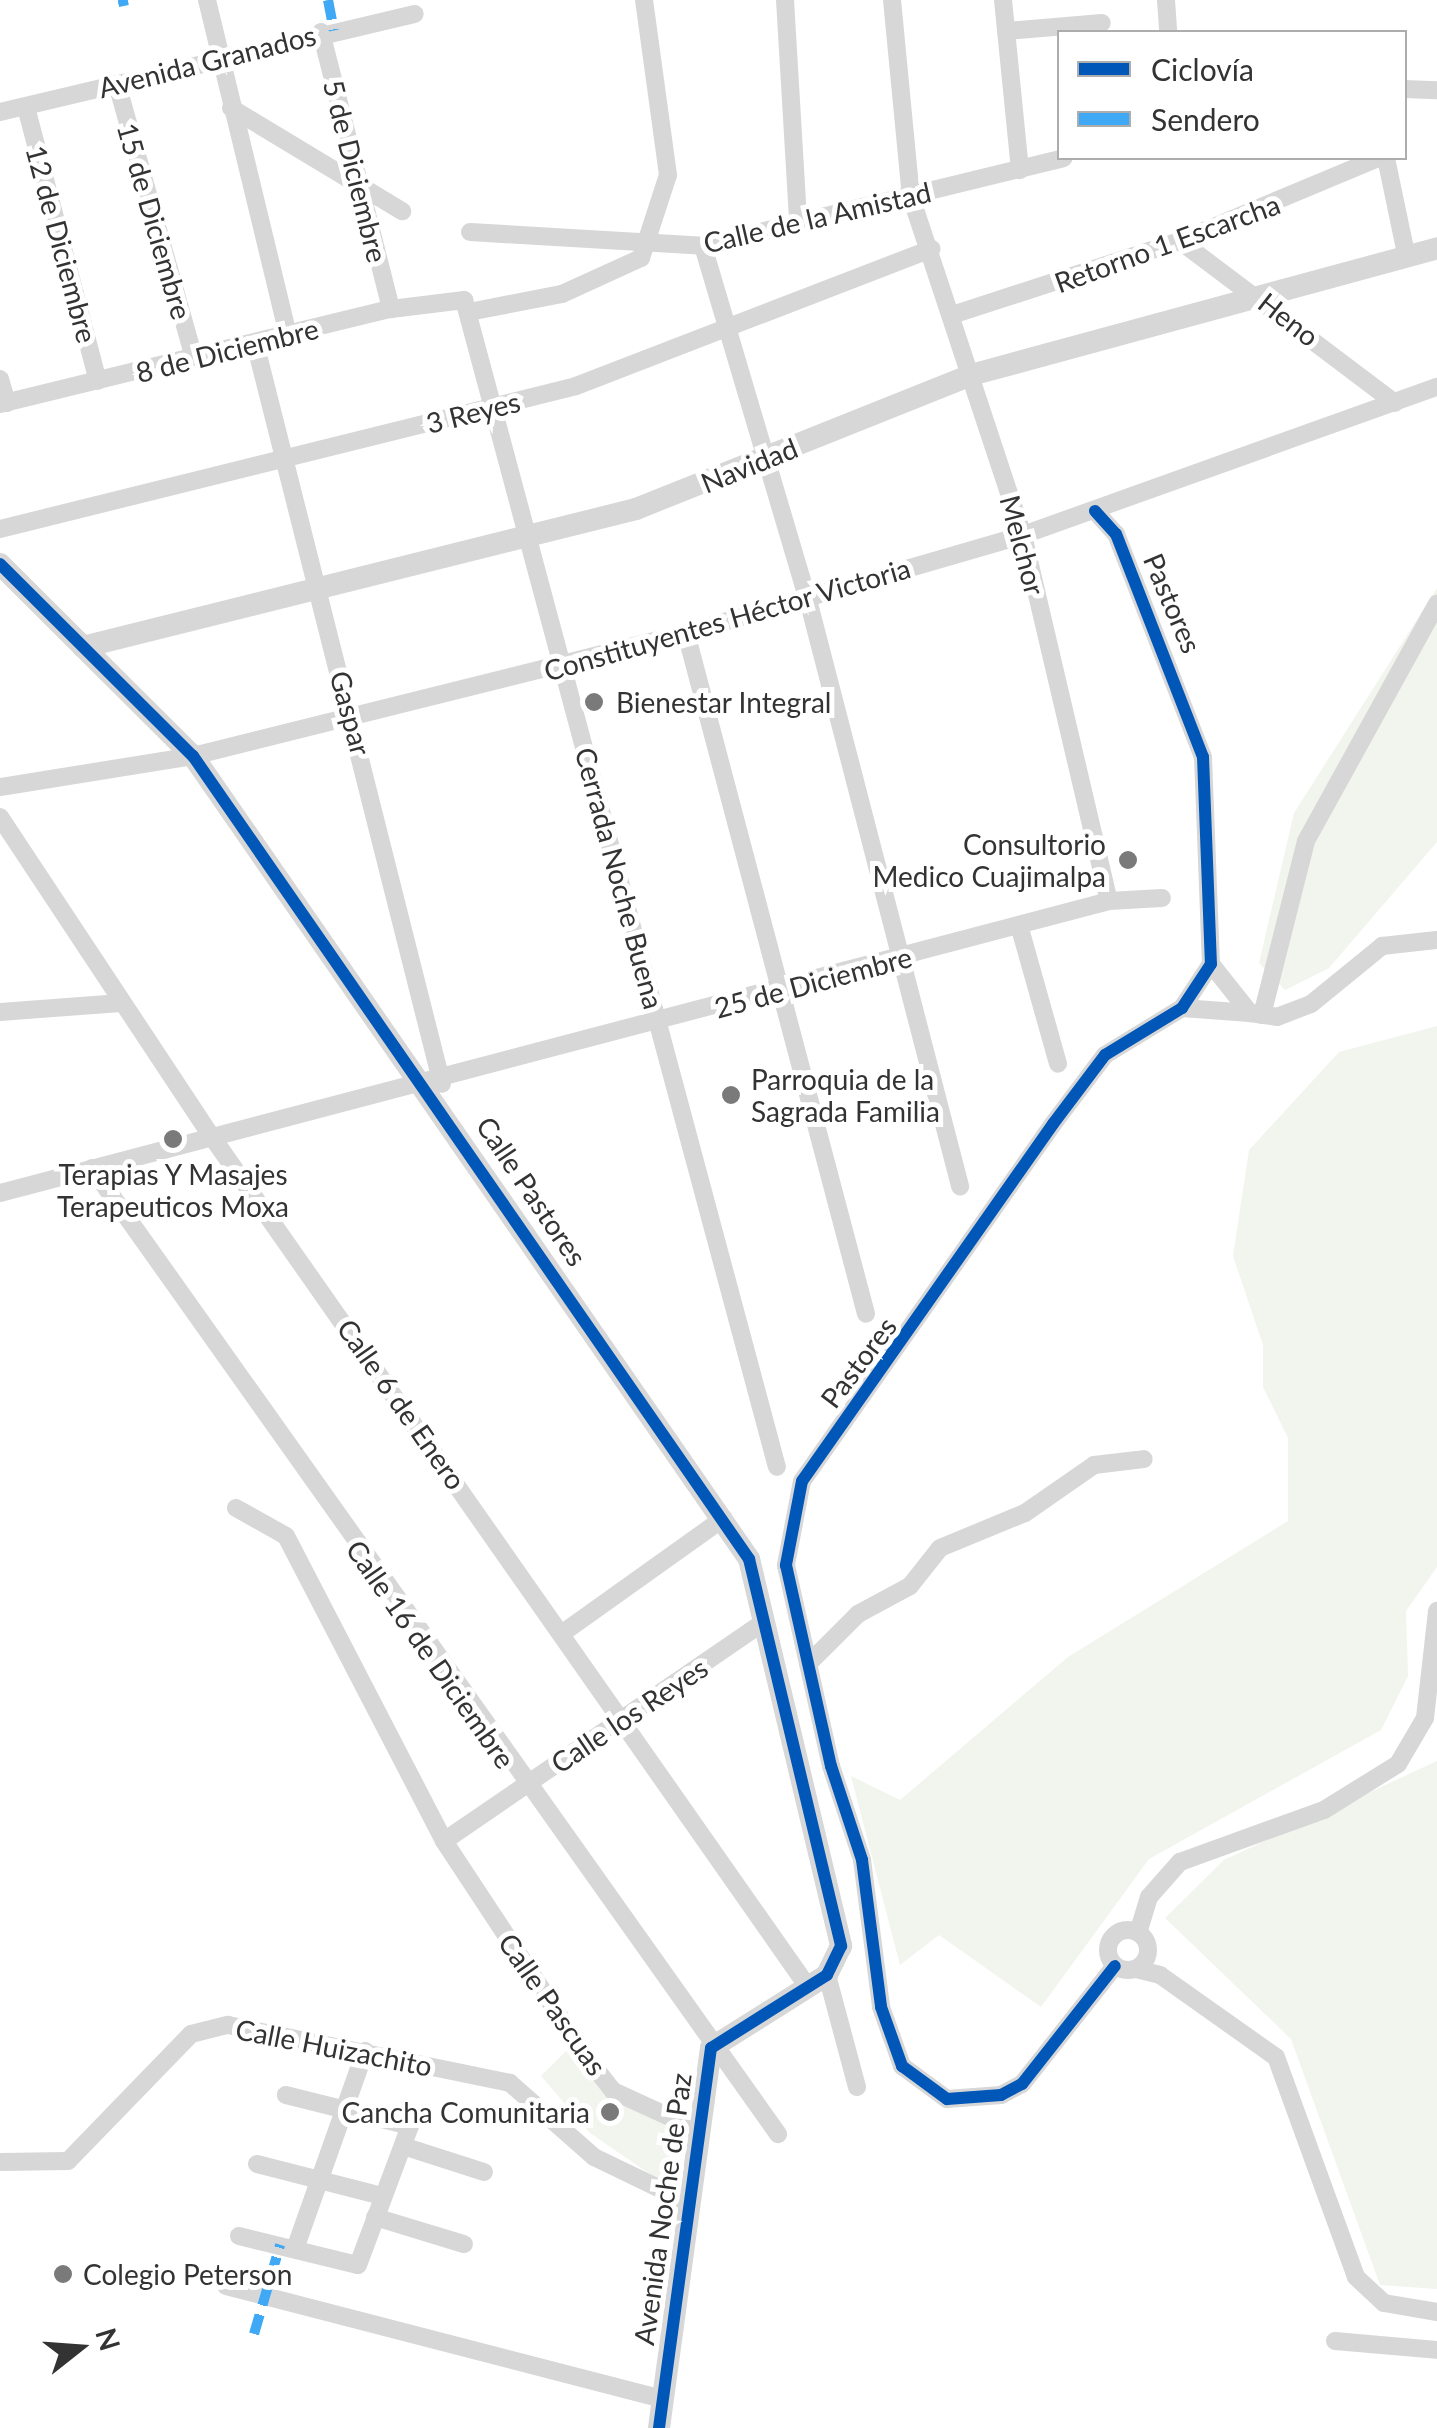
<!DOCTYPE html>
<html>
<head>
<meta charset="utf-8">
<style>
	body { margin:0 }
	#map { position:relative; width:1437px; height:2428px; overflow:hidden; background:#fff; font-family:Lato,sans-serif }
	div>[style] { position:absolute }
	.green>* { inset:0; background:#f1f5ed }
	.minor>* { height:18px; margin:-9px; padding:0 9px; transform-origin:9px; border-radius:9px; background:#d7d7d7 }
	.minor>.ring { margin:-9px; padding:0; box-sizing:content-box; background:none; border:18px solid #d7d7d7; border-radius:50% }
	.tertiary>* { height:22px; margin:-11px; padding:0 11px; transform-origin:11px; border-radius:11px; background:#d7d7d7 }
	.quiet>* { height:10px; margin-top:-5px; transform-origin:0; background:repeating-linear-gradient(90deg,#3fa9f5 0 20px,transparent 0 30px) }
	.cycleway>* { height:12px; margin:-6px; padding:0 6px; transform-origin:6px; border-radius:6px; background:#0057b8 }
	.dots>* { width:28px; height:28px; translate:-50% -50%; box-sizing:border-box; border:5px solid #fff; border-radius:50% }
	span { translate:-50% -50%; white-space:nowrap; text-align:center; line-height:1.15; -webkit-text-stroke:10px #fff; paint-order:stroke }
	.street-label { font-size:28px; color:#333 }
	.poi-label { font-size:28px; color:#333 }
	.left { translate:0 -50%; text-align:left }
	.right { translate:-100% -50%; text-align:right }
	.legend { position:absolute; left:1057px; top:30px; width:350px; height:130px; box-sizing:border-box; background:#fff; border:2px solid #adadad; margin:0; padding:12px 18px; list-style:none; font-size:30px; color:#333 }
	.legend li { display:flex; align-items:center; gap:20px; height:50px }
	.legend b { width:50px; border:2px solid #adadad }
	.north { position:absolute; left:30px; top:2298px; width:100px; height:100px; -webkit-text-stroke:8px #fff; paint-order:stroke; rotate:73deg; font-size:28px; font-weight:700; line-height:40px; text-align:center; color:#333 }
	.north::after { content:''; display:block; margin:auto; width:35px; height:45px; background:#333; clip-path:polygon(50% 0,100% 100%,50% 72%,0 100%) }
</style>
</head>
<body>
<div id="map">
	<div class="green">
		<i style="clip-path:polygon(1437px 588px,1437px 842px,1329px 968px,1285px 990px,1259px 963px,1294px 813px)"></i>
		<i style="clip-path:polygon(1437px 1026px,1437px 1567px,1406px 1611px,1408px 1676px,1381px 1730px,1149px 1859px,1041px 2007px,939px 1935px,900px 1965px,851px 1776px,900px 1800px,1068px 1657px,1288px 1521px,1288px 1438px,1263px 1387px,1263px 1345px,1233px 1256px,1249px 1150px,1339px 1052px)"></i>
		<i style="clip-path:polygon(1437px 1761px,1437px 2289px,1380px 2285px,1291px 2039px,1165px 1918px,1224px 1860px)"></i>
		<i style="clip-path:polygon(567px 2050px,612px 2096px,685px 2128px,673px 2190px,590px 2133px,541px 2076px)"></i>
	</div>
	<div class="minor">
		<i style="left:207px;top:0;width:345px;rotate:76.4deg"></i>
		<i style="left:785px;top:0;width:222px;rotate:86.6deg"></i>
		<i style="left:892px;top:0;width:198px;rotate:84.5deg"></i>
		<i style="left:911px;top:197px;width:356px;rotate:71.7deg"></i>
		<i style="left:1023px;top:535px;width:376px;rotate:76.8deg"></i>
		<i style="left:1003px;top:0;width:171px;rotate:84.3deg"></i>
		<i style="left:1166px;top:0;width:32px;rotate:86deg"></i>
		<i style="left:1006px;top:31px;width:96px;rotate:-4.8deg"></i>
		<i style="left:321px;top:32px;width:286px;rotate:75.8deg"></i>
		<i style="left:117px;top:84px;width:285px;rotate:74.3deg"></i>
		<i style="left:1404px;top:89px;width:33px;rotate:2deg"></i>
		<i style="left:26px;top:107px;width:283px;rotate:75.3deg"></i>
		<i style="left:231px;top:108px;width:200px;rotate:31.1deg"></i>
		<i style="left:0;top:112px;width:426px;rotate:-13.3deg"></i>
		<i style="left:1386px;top:158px;width:98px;rotate:78.2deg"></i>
		<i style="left:470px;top:232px;width:233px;rotate:3.4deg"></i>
		<i style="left:703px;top:246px;width:371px;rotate:-13.7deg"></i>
		<i style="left:1180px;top:241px;width:269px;rotate:37deg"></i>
		<i style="left:703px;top:246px;width:365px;rotate:73.5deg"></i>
		<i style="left:807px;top:596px;width:610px;rotate:75.46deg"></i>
		<i style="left:469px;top:312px;width:95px;rotate:-11deg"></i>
		<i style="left:562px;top:294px;width:87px;rotate:-24.5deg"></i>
		<i style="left:641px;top:258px;width:87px;rotate:-72deg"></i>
		<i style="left:668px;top:175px;width:177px;rotate:-97.8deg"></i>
		<i style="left:952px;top:315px;width:240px;rotate:-18deg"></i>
		<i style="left:1180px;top:241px;width:215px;rotate:-22.7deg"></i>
		<i style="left:255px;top:343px;width:764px;rotate:75.84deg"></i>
		<i style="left:0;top:379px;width:25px;rotate:74deg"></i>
		<i style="left:0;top:404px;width:402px;rotate:-13.7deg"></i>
		<i style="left:391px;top:309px;width:74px;rotate:-7deg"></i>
		<i style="left:464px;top:300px;width:1208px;rotate:74.99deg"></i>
		<i style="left:1095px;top:511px;width:31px;rotate:48deg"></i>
		<i style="left:1116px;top:534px;width:239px;rotate:68.7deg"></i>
		<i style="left:1203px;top:757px;width:207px;rotate:87.8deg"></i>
		<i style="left:1211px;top:964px;width:53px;rotate:123.4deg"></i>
		<i style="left:1182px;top:1008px;width:90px;rotate:148.6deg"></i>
		<i style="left:1105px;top:1055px;width:86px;rotate:127deg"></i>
		<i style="left:1053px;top:1124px;width:436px;rotate:125.1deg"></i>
		<i style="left:802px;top:1481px;width:86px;rotate:100.8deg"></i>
		<i style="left:786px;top:1565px;width:206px;rotate:77.4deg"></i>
		<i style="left:831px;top:1766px;width:99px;rotate:71.7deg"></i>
		<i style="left:862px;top:1860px;width:148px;rotate:82.6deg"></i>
		<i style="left:881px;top:2007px;width:63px;rotate:70.4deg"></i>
		<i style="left:902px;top:2066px;width:56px;rotate:36.3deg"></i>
		<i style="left:947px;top:2099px;width:54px;rotate:-4.2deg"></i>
		<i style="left:1001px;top:2095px;width:24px;rotate:-28deg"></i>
		<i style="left:1022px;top:2084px;width:150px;rotate:-51.8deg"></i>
		<i style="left:0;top:529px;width:593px;rotate:-13.94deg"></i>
		<i style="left:576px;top:386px;width:381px;rotate:-21.1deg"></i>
		<i style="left:686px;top:633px;width:704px;rotate:75.19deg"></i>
		<i style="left:0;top:787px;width:195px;rotate:-9.1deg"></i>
		<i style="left:193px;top:756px;width:508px;rotate:-14.01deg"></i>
		<i style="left:686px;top:633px;width:351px;rotate:-16.2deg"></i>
		<i style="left:1023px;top:535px;width:440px;rotate:-19.7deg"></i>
		<i style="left:0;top:817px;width:380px;rotate:56.5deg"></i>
		<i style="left:210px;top:1134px;width:1042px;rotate:54.97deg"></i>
		<i style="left:1019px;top:925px;width:144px;rotate:74.3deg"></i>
		<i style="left:1211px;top:964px;width:63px;rotate:51.5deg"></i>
		<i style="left:1250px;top:1013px;width:27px;rotate:8deg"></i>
		<i style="left:1277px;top:1017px;width:36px;rotate:-21deg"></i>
		<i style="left:1311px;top:1004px;width:92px;rotate:-39.2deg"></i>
		<i style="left:1382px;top:946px;width:55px;rotate:-6.2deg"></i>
		<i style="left:1182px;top:1008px;width:68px;rotate:4.2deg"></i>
		<i style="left:0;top:1012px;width:121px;rotate:-4.3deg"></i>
		<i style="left:1262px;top:1015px;width:179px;rotate:-75.8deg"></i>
		<i style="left:1306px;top:841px;width:271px;rotate:-61.1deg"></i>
		<i style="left:92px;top:1168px;width:1185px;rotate:54.62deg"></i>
		<i style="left:0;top:1193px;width:1147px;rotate:-14.75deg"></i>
		<i style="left:1109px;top:901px;width:53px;rotate:-3.2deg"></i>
		<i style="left:236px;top:1508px;width:57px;rotate:29.2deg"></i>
		<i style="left:286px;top:1536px;width:343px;rotate:62.6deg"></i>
		<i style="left:444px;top:1841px;width:256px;rotate:56.6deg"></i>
		<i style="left:585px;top:2055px;width:46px;rotate:52.1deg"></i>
		<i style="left:613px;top:2091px;width:91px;rotate:24.6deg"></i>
		<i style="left:564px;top:1632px;width:196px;rotate:-35.5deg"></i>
		<i style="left:808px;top:1664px;width:71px;rotate:-45deg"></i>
		<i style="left:858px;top:1614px;width:59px;rotate:-28.3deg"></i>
		<i style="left:910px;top:1586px;width:48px;rotate:-51.7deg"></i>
		<i style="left:940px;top:1548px;width:92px;rotate:-22.4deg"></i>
		<i style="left:1025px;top:1513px;width:84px;rotate:-34.8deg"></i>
		<i style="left:1094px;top:1465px;width:50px;rotate:-6.8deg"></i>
		<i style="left:444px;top:1841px;width:388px;rotate:-34.4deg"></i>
		<i class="ring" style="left:1108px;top:1930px;width:22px;height:22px"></i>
		<i style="left:1138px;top:1933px;width:38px;rotate:-73deg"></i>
		<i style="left:1149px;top:1897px;width:47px;rotate:-48.5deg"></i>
		<i style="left:1180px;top:1862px;width:153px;rotate:-19.9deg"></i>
		<i style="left:1324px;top:1810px;width:87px;rotate:-31.9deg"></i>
		<i style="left:1398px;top:1764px;width:53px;rotate:-59.6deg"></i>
		<i style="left:1425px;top:1718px;width:108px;rotate:-83.6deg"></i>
		<i style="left:1136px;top:1969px;width:25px;rotate:14deg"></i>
		<i style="left:1160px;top:1975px;width:142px;rotate:35.3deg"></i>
		<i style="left:1276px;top:2057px;width:234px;rotate:70deg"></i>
		<i style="left:1356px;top:2277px;width:38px;rotate:43deg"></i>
		<i style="left:1384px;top:2303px;width:54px;rotate:9.6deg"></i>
		<i style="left:827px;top:1975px;width:116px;rotate:75deg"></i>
		<i style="left:403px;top:2146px;width:85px;rotate:17.8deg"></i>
		<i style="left:0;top:2162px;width:68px;rotate:-0.8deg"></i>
		<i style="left:68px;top:2161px;width:177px;rotate:-45.9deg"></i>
		<i style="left:191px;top:2034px;width:38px;rotate:-14deg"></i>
		<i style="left:228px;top:2025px;width:288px;rotate:11.6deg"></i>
		<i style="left:510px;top:2083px;width:112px;rotate:41.4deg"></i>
		<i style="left:594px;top:2157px;width:101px;rotate:25.8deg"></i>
		<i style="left:257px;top:2164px;width:129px;rotate:14.4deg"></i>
		<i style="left:375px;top:2217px;width:93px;rotate:16.9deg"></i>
		<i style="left:239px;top:2236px;width:122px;rotate:13.7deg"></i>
		<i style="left:358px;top:2265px;width:148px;rotate:-69.5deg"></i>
		<i style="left:410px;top:2126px;width:128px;rotate:-166deg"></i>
		<i style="left:295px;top:2249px;width:210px;rotate:-70.5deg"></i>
		<i style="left:226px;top:2286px;width:451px;rotate:14.5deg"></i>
		<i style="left:1335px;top:2341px;width:102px;rotate:5deg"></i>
	</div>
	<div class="tertiary">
		<i style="left:0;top:564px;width:272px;rotate:44.9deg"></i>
		<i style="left:193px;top:756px;width:977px;rotate:55.3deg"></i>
		<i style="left:749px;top:1559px;width:398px;rotate:76.6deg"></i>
		<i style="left:841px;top:1946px;width:32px;rotate:116deg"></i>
		<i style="left:827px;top:1975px;width:137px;rotate:147.8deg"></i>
		<i style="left:711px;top:2048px;width:384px;rotate:97.8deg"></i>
		<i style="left:83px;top:647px;width:570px;rotate:-14.01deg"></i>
		<i style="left:636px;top:509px;width:361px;rotate:-21.8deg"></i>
		<i style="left:971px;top:375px;width:483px;rotate:-15.2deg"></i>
	</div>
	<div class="quiet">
		<i style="left:328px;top:0;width:31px;rotate:79deg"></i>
		<i style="left:118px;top:2px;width:10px;rotate:-11deg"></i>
		<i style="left:254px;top:2334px;width:93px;rotate:-73.7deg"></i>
	</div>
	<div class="cycleway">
		<i style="left:1095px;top:511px;width:31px;rotate:48deg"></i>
		<i style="left:1116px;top:534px;width:239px;rotate:68.7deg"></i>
		<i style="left:1203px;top:757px;width:207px;rotate:87.8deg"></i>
		<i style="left:1211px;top:964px;width:53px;rotate:123.4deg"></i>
		<i style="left:1182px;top:1008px;width:90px;rotate:148.6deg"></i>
		<i style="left:1105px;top:1055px;width:86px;rotate:127deg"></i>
		<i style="left:1053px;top:1124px;width:436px;rotate:125.1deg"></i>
		<i style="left:802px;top:1481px;width:86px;rotate:100.8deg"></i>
		<i style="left:786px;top:1565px;width:206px;rotate:77.4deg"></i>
		<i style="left:831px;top:1766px;width:99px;rotate:71.7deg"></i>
		<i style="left:862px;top:1860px;width:148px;rotate:82.6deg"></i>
		<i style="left:881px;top:2007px;width:63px;rotate:70.4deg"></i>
		<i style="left:902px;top:2066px;width:56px;rotate:36.3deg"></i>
		<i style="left:947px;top:2099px;width:54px;rotate:-4.2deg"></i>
		<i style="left:1001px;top:2095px;width:24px;rotate:-28deg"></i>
		<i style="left:1022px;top:2084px;width:150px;rotate:-51.8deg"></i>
		<i style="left:0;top:564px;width:272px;rotate:44.9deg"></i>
		<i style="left:193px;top:756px;width:977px;rotate:55.3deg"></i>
		<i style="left:749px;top:1559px;width:398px;rotate:76.6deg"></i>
		<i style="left:841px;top:1946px;width:32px;rotate:116deg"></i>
		<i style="left:827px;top:1975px;width:137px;rotate:147.8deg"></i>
		<i style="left:711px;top:2048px;width:384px;rotate:97.8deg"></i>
	</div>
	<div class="dots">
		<i style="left:594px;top:702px;background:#7a7a7a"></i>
		<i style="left:1128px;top:860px;background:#7a7a7a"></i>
		<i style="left:731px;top:1095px;background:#7a7a7a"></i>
		<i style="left:173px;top:1139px;background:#7a7a7a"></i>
		<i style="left:610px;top:2112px;background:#7a7a7a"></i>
		<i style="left:63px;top:2274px;background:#7a7a7a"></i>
	</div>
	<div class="street-label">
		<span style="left:207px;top:61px;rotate:-14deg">Avenida Granados</span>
		<span style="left:356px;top:171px;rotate:76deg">5 de Diciembre</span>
		<span style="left:817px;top:217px;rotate:-13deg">Calle de la Amistad</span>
		<span style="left:155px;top:221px;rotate:74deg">15 de Diciembre</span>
		<span style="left:1167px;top:243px;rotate:-20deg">Retorno 1 Escarcha</span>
		<span style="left:62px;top:244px;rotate:75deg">12 de Diciembre</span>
		<span style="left:1289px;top:319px;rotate:38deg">Heno</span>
		<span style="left:227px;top:350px;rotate:-14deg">8 de Diciembre</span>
		<span style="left:473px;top:412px;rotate:-14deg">3 Reyes</span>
		<span style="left:749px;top:465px;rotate:-22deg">Navidad</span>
		<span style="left:1023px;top:545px;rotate:75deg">Melchor</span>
		<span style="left:1173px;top:603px;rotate:67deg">Pastores</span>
		<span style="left:727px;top:619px;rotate:-16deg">Constituyentes Héctor Victoria</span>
		<span style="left:351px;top:713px;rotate:75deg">Gaspar</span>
		<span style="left:620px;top:878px;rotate:75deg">Cerrada Noche Buena</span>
		<span style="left:813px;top:982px;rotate:-15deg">25 de Diciembre</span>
		<span style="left:532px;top:1191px;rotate:56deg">Calle Pastores</span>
		<span style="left:858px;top:1362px;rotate:-53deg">Pastores</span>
		<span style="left:402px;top:1404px;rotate:55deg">Calle 6 de Enero</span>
		<span style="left:431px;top:1654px;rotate:55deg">Calle 16 de Diciembre</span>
		<span style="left:629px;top:1715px;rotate:-34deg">Calle los Reyes</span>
		<span style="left:553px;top:2004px;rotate:55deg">Calle Pascuas</span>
		<span style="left:334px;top:2047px;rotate:11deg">Calle Huizachito</span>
		<span style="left:662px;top:2209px;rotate:-82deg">Avenida Noche de Paz</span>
	</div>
	<div class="poi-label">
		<span class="left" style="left:616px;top:702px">Bienestar Integral</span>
		<span class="right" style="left:1106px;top:860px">Consultorio<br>Medico Cuajimalpa</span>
		<span class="left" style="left:751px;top:1095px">Parroquia de la<br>Sagrada Familia</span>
		<span style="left:173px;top:1190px">Terapias Y Masajes<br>Terapeuticos Moxa</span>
		<span class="right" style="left:590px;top:2112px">Cancha Comunitaria</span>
		<span class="left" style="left:83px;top:2274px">Colegio Peterson</span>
	</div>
	<ul class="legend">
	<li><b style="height:12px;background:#0057b8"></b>Ciclovía</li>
	<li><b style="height:12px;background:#3fa9f5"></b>Sendero</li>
	</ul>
	<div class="north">N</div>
</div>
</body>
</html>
